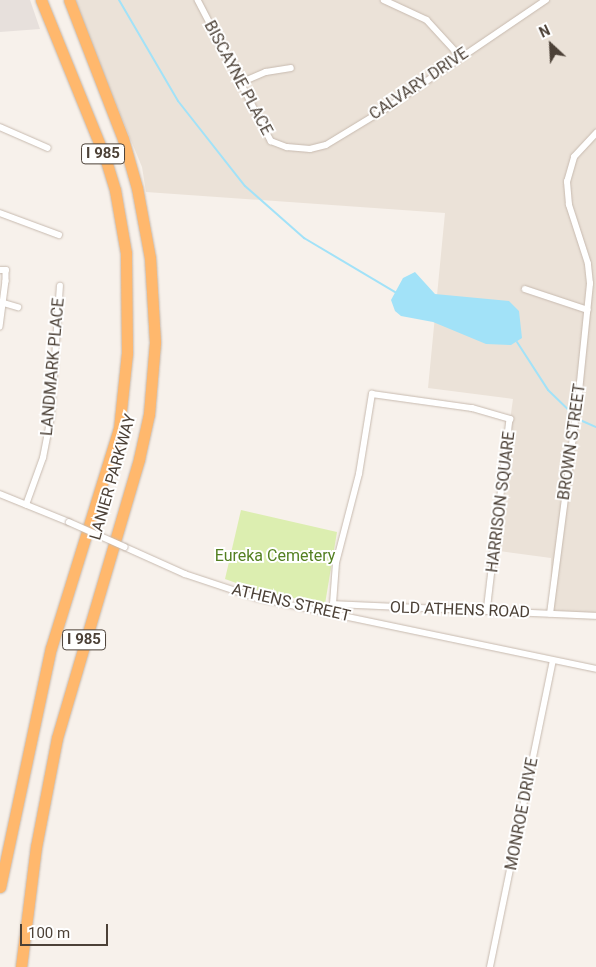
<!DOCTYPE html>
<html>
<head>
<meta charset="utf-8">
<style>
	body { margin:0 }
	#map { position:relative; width:596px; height:967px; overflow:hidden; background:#f7f1eb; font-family:Roboto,sans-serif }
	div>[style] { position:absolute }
	.residential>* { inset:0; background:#ebe2d8 }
	.industrial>* { inset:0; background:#e7e0dc }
	.green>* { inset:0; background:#dceeb0 }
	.water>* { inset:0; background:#a2e2f8 }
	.stream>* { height:2px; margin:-1px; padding:0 1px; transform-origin:1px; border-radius:1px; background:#a2e2f8 }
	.roads { filter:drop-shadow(0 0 1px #c7baaf) drop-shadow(0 0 1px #c7baaf) }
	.minor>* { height:5.5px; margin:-2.75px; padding:0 2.75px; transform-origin:2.75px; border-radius:2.75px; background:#fff }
	.motorway>* { height:11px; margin:-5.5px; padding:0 5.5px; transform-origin:5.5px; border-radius:5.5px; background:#ffb86d }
	.bridges { filter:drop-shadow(0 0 1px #c7baaf) drop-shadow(0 0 1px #c7baaf) }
	.minor-bridge>* { height:5.5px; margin:-2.75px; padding:0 2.75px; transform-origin:2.75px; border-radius:2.75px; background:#fff }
	span { translate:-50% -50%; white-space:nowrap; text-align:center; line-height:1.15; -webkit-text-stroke:4px #fff; paint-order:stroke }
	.shield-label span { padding:1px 4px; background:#fff; border:1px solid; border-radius:4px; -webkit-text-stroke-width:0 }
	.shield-label { font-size:15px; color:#4c4137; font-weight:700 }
	.street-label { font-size:16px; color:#4c4137 }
	.park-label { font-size:16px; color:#548022 }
	.north { position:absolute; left:526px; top:20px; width:50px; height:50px; -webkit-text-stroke:4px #fff; paint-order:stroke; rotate:335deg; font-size:14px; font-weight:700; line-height:20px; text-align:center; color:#4c4137 }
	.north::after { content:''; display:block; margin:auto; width:18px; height:22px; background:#4c4137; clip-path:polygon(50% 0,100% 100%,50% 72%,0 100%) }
	.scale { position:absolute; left:20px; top:924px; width:88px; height:22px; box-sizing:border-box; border:2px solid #4c4137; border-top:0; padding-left:6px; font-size:15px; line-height:18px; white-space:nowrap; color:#4c4137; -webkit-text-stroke:4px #fff; paint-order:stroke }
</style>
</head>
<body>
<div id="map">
	<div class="residential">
		<i style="clip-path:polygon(73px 0,596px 0,596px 614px,551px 610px,551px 558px,492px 550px,513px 399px,428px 388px,445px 213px,146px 192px,142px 167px)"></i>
	</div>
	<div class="industrial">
		<i style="clip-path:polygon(0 0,30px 0,40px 29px,0 32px)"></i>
	</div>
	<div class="green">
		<i style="clip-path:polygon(241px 510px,337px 532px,325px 604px,262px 592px,225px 579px)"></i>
	</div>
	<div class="water">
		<i style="clip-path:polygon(415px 272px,435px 294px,509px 301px,519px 311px,522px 338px,511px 345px,486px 344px,433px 322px,401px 316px,395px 311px,391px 300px,403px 278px)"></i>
	</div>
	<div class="stream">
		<i style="left:119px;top:0;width:117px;rotate:59.7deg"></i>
		<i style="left:178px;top:101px;width:108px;rotate:51.8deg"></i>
		<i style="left:245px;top:186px;width:79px;rotate:41.4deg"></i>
		<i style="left:304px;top:238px;width:106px;rotate:30.7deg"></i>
		<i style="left:517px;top:342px;width:57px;rotate:57.1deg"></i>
		<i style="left:548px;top:390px;width:33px;rotate:44deg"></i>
		<i style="left:580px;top:420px;width:17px;rotate:24deg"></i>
	</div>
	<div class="roads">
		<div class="minor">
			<i style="left:198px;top:0;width:159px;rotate:62.6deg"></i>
			<i style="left:271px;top:141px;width:17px;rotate:21deg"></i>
			<i style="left:287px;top:147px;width:23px;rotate:5deg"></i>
			<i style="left:310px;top:149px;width:16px;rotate:-14deg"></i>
			<i style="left:326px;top:145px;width:71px;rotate:-31.2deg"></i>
			<i style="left:387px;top:108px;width:192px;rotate:-34.2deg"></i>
			<i style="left:384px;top:0;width:47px;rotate:24.9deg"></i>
			<i style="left:427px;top:20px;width:49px;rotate:47.5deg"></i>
			<i style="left:240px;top:83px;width:28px;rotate:-23deg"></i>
			<i style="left:266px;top:72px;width:25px;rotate:-9deg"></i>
			<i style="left:0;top:127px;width:52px;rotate:23.6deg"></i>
			<i style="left:0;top:213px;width:63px;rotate:20.4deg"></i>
			<i style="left:0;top:270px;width:6px"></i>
			<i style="left:6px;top:270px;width:11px;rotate:90deg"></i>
			<i style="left:6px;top:281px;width:46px;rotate:97.4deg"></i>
			<i style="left:525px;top:289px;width:66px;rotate:18.4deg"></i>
			<i style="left:0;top:302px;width:19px;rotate:16deg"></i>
			<i style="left:0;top:494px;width:74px;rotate:22.1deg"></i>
			<i style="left:26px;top:505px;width:50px;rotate:-70.1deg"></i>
			<i style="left:43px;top:458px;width:42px;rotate:-79deg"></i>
			<i style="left:51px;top:417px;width:131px;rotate:-86.1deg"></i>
			<i style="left:125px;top:547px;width:66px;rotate:24.2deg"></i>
			<i style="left:185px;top:574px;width:76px;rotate:18.4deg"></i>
			<i style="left:257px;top:598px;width:346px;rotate:11.8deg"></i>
			<i style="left:333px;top:604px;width:41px;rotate:-85.8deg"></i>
			<i style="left:336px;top:563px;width:92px;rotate:-75.5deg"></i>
			<i style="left:359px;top:474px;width:81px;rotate:-80.8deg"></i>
			<i style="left:372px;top:394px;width:101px;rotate:8deg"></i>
			<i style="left:472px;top:408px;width:40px;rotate:16deg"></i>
			<i style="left:510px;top:419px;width:193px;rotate:96.8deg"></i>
			<i style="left:331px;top:613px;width:9px;rotate:-77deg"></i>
			<i style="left:333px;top:604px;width:263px;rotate:2.6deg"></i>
			<i style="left:550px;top:614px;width:224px;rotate:-82.6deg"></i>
			<i style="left:579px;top:392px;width:109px;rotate:-84.2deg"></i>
			<i style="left:590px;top:284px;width:20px;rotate:-96deg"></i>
			<i style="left:588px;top:264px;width:62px;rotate:-107.9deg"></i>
			<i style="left:569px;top:205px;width:23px;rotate:-95deg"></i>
			<i style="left:567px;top:182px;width:26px;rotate:-74deg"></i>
			<i style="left:574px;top:157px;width:33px;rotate:-47deg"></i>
			<i style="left:490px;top:967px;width:312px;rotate:-78.4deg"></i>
		</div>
		<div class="motorway">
			<i style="left:0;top:887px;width:244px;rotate:-78deg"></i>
			<i style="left:51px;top:648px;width:229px;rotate:-72.8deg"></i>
			<i style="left:119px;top:429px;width:76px;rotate:-84deg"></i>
			<i style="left:127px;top:353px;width:100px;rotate:-90.6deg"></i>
			<i style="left:126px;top:253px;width:64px;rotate:-99.9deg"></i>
			<i style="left:115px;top:190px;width:31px;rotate:-107deg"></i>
			<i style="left:106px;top:160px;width:173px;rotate:-112.1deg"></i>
			<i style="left:21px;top:967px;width:121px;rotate:-82.9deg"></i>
			<i style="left:36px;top:847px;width:111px;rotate:-79.1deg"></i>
			<i style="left:57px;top:738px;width:291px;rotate:-73.6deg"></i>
			<i style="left:139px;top:459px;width:46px;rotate:-77.5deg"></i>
			<i style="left:149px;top:414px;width:72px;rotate:-85.2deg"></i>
			<i style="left:155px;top:342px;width:84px;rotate:-93.4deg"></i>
			<i style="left:150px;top:258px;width:71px;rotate:-100.5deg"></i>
			<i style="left:137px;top:188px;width:51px;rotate:-105.9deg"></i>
			<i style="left:123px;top:139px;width:149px;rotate:-111.2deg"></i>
		</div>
	</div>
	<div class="bridges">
		<div class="minor-bridge">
			<i style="left:69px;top:522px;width:61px;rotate:24.1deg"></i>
		</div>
	</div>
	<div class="shield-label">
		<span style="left:103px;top:154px">I 985</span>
		<span style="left:84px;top:640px">I 985</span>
	</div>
	<div class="street-label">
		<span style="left:238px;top:78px;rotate:62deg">BISCAYNE PLACE</span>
		<span style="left:419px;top:84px;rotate:-34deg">CALVARY DRIVE</span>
		<span style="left:53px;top:367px;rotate:-85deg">LANDMARK PLACE</span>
		<span style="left:572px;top:442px;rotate:-82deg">BROWN STREET</span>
		<span style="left:113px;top:477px;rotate:-74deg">LANIER PARKWAY</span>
		<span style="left:501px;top:502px;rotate:-83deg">HARRISON SQUARE</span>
		<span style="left:291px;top:603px;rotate:13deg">ATHENS STREET</span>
		<span style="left:460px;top:610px;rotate:2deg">OLD ATHENS ROAD</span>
		<span style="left:522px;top:814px;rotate:-79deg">MONROE DRIVE</span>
	</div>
	<div class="park-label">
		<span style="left:275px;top:556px">Eureka Cemetery</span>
	</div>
	<div class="north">N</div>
	<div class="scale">100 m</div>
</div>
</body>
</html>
